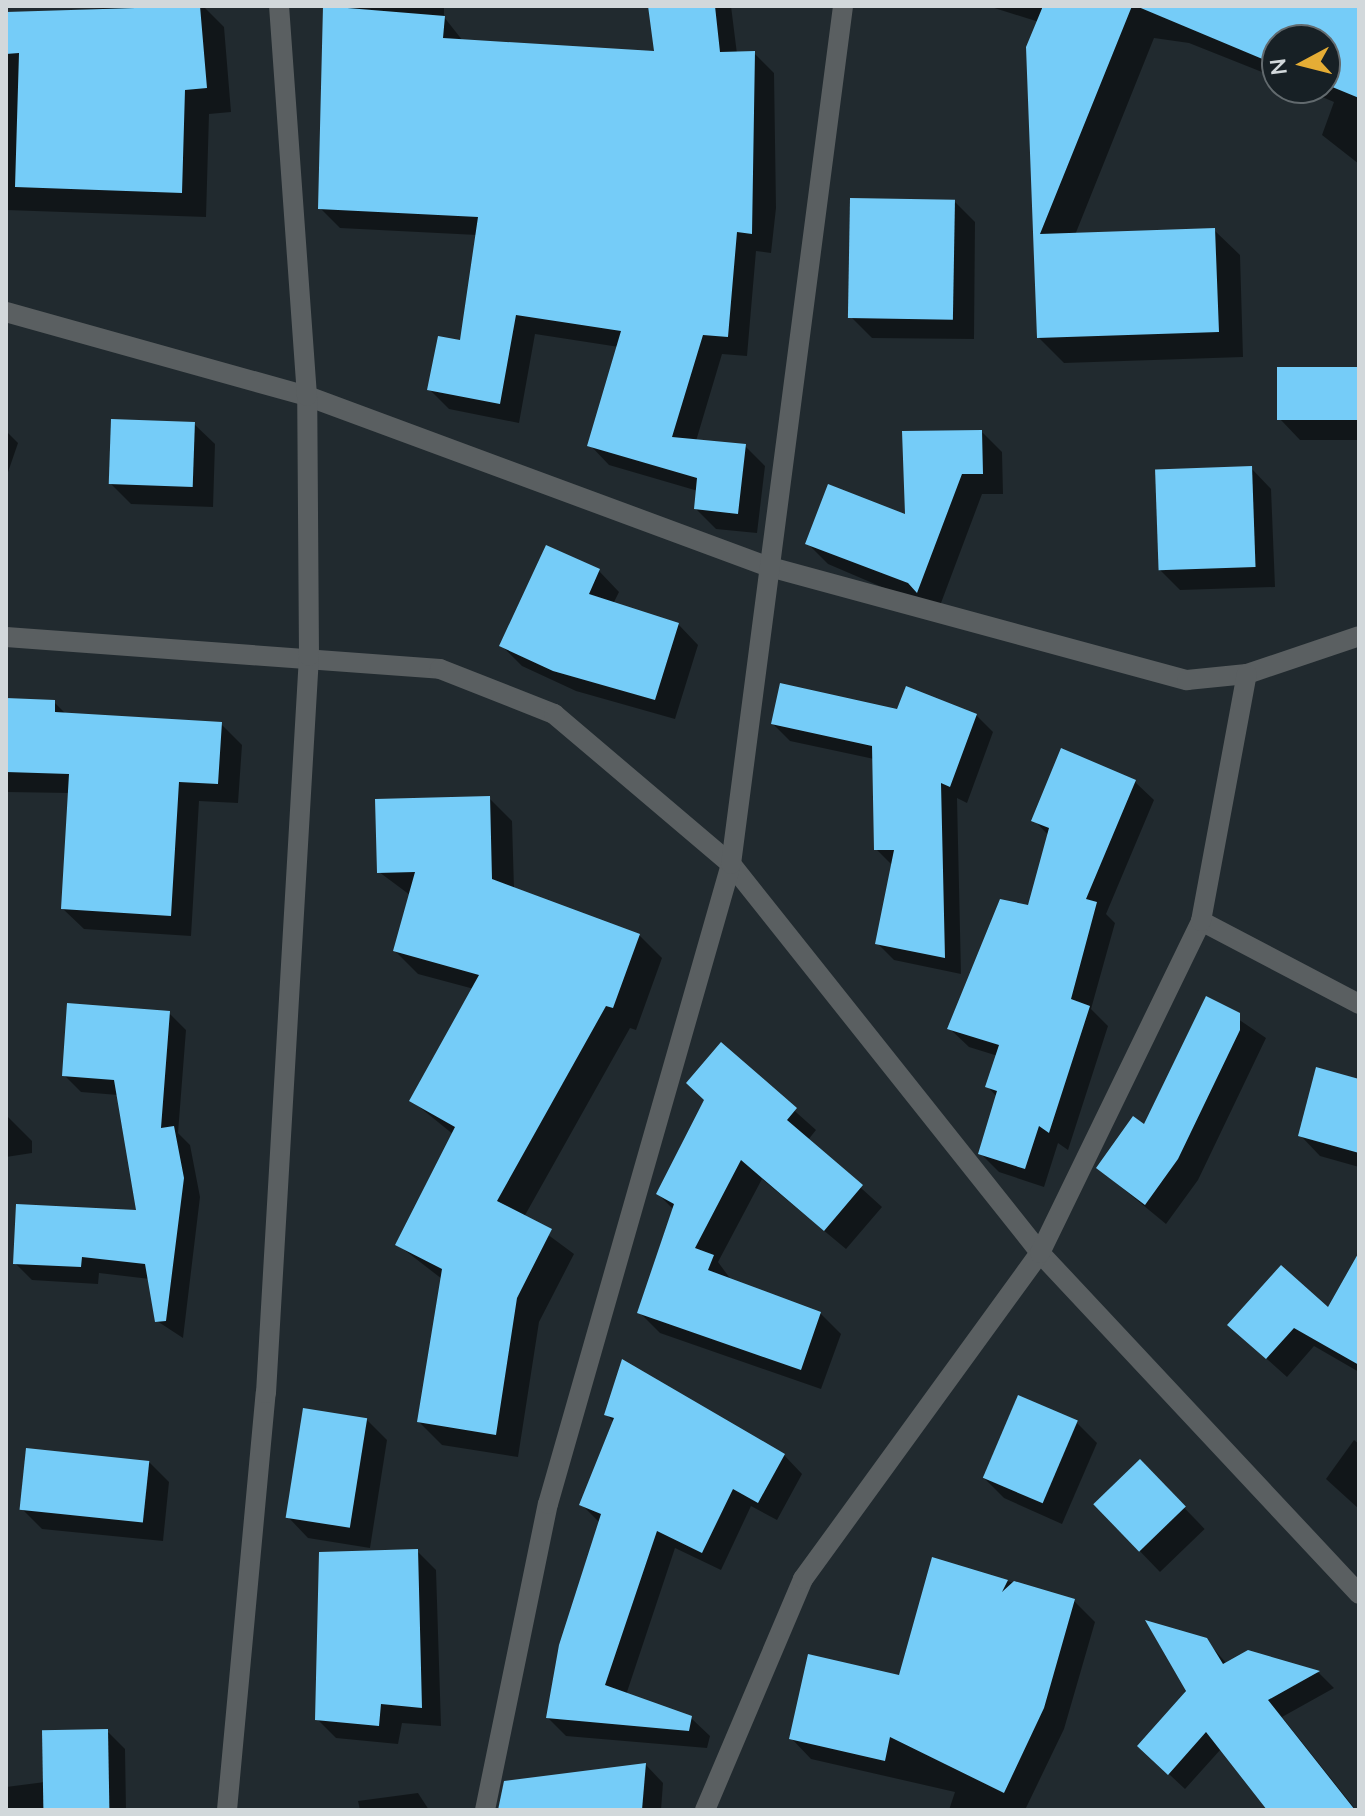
<!DOCTYPE html>
<html>
<head>
<meta charset="utf-8">
<style>
	body { margin:0 }
	#map { position:relative; width:1365px; height:1816px; overflow:hidden; background:#212a2f; font-family:"Nunito Sans",sans-serif }
	div>[style] { position:absolute }
	.shadow>* { inset:0; background:#0007; transform-origin:0 0 }
	.building>* { inset:0; background:#75ccf8; transform-origin:0 0 }
	.minor>* { height:20px; margin:-10px; padding:0 10px; transform-origin:10px; border-radius:10px; background:#5a5f61 }
	span { translate:-50% -50%; white-space:nowrap; text-align:center; line-height:1.15; -webkit-text-stroke:8px #172025; paint-order:stroke }
	.frame { position:absolute; inset:0; border:8px solid #d2d8db; pointer-events:none }
	.north { position:absolute; left:1261px; top:24px; width:80px; height:80px; box-sizing:border-box; background:#172025; border:2px solid #626a6e; border-radius:50%; rotate:263deg; font-size:22px; font-weight:700; line-height:32px; text-align:center; color:#d2d8db }
	.north::after { content:''; display:block; margin:auto; width:28px; height:36px; background:#e5ad35; clip-path:polygon(50% 0,100% 100%,50% 72%,0 100%) }
</style>
</head>
<body>
<div id="map">
	<div class="shadow">
		<i style="clip-path:polygon(138px 6px,203px 6px,224px 27px,231px 112px,209px 114px,206px 217px,6px 210px,6px 15px)"></i>
		<i style="clip-path:polygon(327px 6px,444px 6px,444px 17px,463px 41px,656px 54px,650px 6px,731px 6px,737px 54px,754px 53px,774px 73px,776px 208px,771px 253px,756px 251px,747px 356px,722px 354px,696px 441px,745px 446px,765px 466px,757px 533px,716px 529px,696px 509px,698px 491px,609px 465px,590px 445px,619px 347px,535px 334px,519px 423px,449px 409px,429px 389px,462px 343px,477px 235px,340px 228px,320px 208px)"></i>
		<i style="clip-path:polygon(988px 6px,1297px 6px,1359px 31px,1359px 164px,1322px 135px,1334px 102px,1301px 88px,1325px 88px,1325px 40px,1277px 40px,1277px 78px,1189px 43px,1154px 38px,1075px 235px,1214px 230px,1240px 255px,1243px 357px,1064px 363px,1038px 337px,1039px 22px)"></i>
		<i style="clip-path:polygon(954px 201px,975px 222px,974px 339px,872px 338px,851px 317px)"></i>
		<i style="clip-path:polygon(1359px 369px,1359px 440px,1300px 440px,1280px 419px)"></i>
		<i style="clip-path:polygon(194px 424px,215px 444px,213px 507px,131px 504px,111px 484px)"></i>
		<i style="clip-path:polygon(6px 431px,18px 443px,6px 478px)"></i>
		<i style="clip-path:polygon(982px 432px,1002px 452px,1003px 494px,982px 494px,938px 611px,828px 564px,808px 544px,907px 517px)"></i>
		<i style="clip-path:polygon(1251px 468px,1271px 489px,1275px 587px,1180px 590px,1159px 569px)"></i>
		<i style="clip-path:polygon(599px 571px,619px 592px,613px 604px,678px 624px,698px 645px,675px 719px,576px 691px,522px 666px,502px 646px)"></i>
		<i style="clip-path:polygon(6px 700px,54px 702px,67px 715px,221px 724px,242px 745px,238px 803px,199px 801px,191px 936px,84px 929px,63px 909px,70px 793px,6px 792px)"></i>
		<i style="clip-path:polygon(899px 711px,976px 715px,993px 732px,967px 803px,957px 798px,961px 974px,894px 960px,877px 943px,893px 866px,876px 849px,874px 759px,790px 741px,773px 724px)"></i>
		<i style="clip-path:polygon(1135px 782px,1154px 800px,1106px 914px,1115px 923px,1091px 1009px,1108px 1026px,1068px 1150px,1058px 1143px,1044px 1187px,999px 1172px,980px 1153px,997px 1097px,988px 1087px,998px 1056px,969px 1047px,950px 1029px,1030px 907px,1049px 836px,1034px 820px)"></i>
		<i style="clip-path:polygon(489px 798px,512px 821px,514px 889px,639px 935px,662px 958px,636px 1030px,630px 1028px,524px 1217px,574px 1254px,539px 1322px,518px 1457px,442px 1445px,419px 1422px,442px 1279px,398px 1245px,454px 1135px,412px 1101px,474px 989px,418px 974px,395px 951px,410px 895px,379px 872px)"></i>
		<i style="clip-path:polygon(1207px 998px,1266px 1038px,1198px 1180px,1166px 1224px,1098px 1168px,1145px 1128px)"></i>
		<i style="clip-path:polygon(169px 1013px,186px 1030px,178px 1133px,190px 1145px,200px 1197px,183px 1338px,157px 1321px,150px 1279px,99px 1273px,98px 1284px,32px 1280px,15px 1263px,138px 1212px,118px 1095px,81px 1092px,64px 1075px)"></i>
		<i style="clip-path:polygon(721px 1045px,816px 1130px,808px 1140px,882px 1207px,846px 1249px,762px 1179px,718px 1262px,732px 1281px,820px 1313px,841px 1334px,821px 1389px,660px 1333px,639px 1312px,674px 1210px,658px 1194px,706px 1101px)"></i>
		<i style="clip-path:polygon(1359px 1081px,1359px 1167px,1320px 1156px,1300px 1135px)"></i>
		<i style="clip-path:polygon(6px 1115px,32px 1141px,32px 1153px,6px 1157px)"></i>
		<i style="clip-path:polygon(1359px 1256px,1359px 1372px,1314px 1346px,1287px 1377px,1250px 1344px,1329px 1310px)"></i>
		<i style="clip-path:polygon(606px 1414px,784px 1455px,802px 1474px,777px 1520px,751px 1506px,721px 1570px,675px 1548px,626px 1695px,691px 1718px,710px 1736px,707px 1748px,566px 1736px,548px 1718px,600px 1523px,581px 1504px,615px 1423px)"></i>
		<i style="clip-path:polygon(366px 1419px,387px 1440px,370px 1548px,308px 1538px,288px 1517px)"></i>
		<i style="clip-path:polygon(1077px 1423px,1097px 1443px,1062px 1524px,1004px 1498px,984px 1478px)"></i>
		<i style="clip-path:polygon(1354px 1440px,1359px 1444px,1359px 1509px,1326px 1479px)"></i>
		<i style="clip-path:polygon(149px 1462px,169px 1482px,163px 1541px,42px 1529px,22px 1509px)"></i>
		<i style="left:1140px;top:1462px;width:93px;height:62px;rotate:46deg"></i>
		<i style="clip-path:polygon(417px 1551px,436px 1570px,441px 1726px,402px 1723px,398px 1744px,336px 1738px,317px 1719px)"></i>
		<i style="clip-path:polygon(1007px 1581px,1074px 1601px,1095px 1622px,1064px 1729px,1025px 1810px,949px 1810px,955px 1792px,811px 1759px,791px 1738px,900px 1677px)"></i>
		<i style="clip-path:polygon(1206px 1640px,1227px 1664px,1248px 1652px,1319px 1673px,1334px 1688px,1282px 1717px,1356px 1810px,1269px 1810px,1221px 1749px,1185px 1789px,1156px 1762px)"></i>
		<i style="clip-path:polygon(107px 1731px,125px 1749px,126px 1810px,6px 1810px,6px 1787px,45px 1782px)"></i>
		<i style="clip-path:polygon(646px 1765px,663px 1783px,661px 1810px,532px 1810px)"></i>
		<i style="clip-path:polygon(418px 1793px,429px 1810px,360px 1810px,358px 1801px)"></i>
	</div>
	<div class="building">
		<i style="clip-path:polygon(200px 6px,207px 88px,185px 90px,182px 193px,15px 187px,19px 53px,6px 54px,6px 12px)"></i>
		<i style="clip-path:polygon(323px 6px,445px 16px,443px 38px,654px 51px,648px 6px,715px 6px,720px 52px,755px 51px,752px 234px,737px 232px,728px 337px,703px 335px,672px 437px,746px 444px,738px 514px,694px 509px,697px 478px,587px 446px,621px 331px,516px 315px,500px 404px,427px 390px,438px 336px,460px 340px,478px 217px,318px 209px)"></i>
		<i style="clip-path:polygon(1043px 6px,1132px 6px,1040px 234px,1215px 228px,1219px 332px,1037px 338px,1026px 47px)"></i>
		<i style="clip-path:polygon(1136px 6px,1359px 6px,1359px 98px,1325px 84px,1325px 40px,1277px 40px,1277px 65px)"></i>
		<i style="left:850px;top:198px;width:105px;height:120px;rotate:1deg"></i>
		<i style="left:1277px;top:367px;width:82px;height:53px"></i>
		<i style="left:111px;top:419px;width:84px;height:65px;rotate:2deg"></i>
		<i style="clip-path:polygon(982px 430px,983px 474px,962px 474px,917px 593px,908px 583px,805px 544px,828px 484px,905px 514px,902px 431px)"></i>
		<i style="left:1252px;top:466px;width:101px;height:97px;rotate:88deg"></i>
		<i style="clip-path:polygon(546px 545px,600px 569px,589px 594px,679px 623px,655px 700px,553px 671px,499px 646px)"></i>
		<i style="clip-path:polygon(780px 683px,897px 709px,906px 686px,977px 714px,950px 787px,941px 783px,945px 958px,875px 944px,894px 850px,874px 850px,872px 746px,771px 724px)"></i>
		<i style="clip-path:polygon(6px 698px,55px 700px,55px 712px,222px 722px,218px 784px,179px 782px,171px 916px,61px 909px,69px 774px,6px 772px)"></i>
		<i style="clip-path:polygon(1061px 748px,1136px 780px,1086px 899px,1097px 902px,1071px 999px,1090px 1006px,1049px 1133px,1039px 1126px,1025px 1169px,978px 1154px,997px 1091px,985px 1087px,999px 1045px,947px 1029px,1000px 899px,1028px 905px,1049px 828px,1031px 821px)"></i>
		<i style="clip-path:polygon(490px 796px,492px 879px,640px 934px,613px 1008px,606px 1006px,497px 1201px,552px 1229px,517px 1298px,496px 1435px,417px 1422px,442px 1269px,395px 1245px,455px 1127px,409px 1101px,479px 975px,393px 951px,415px 872px,377px 873px,375px 799px)"></i>
		<i style="clip-path:polygon(1206px 996px,1240px 1013px,1240px 1030px,1178px 1159px,1145px 1205px,1096px 1168px,1133px 1116px,1144px 1124px)"></i>
		<i style="clip-path:polygon(67px 1003px,170px 1011px,161px 1128px,174px 1126px,184px 1178px,166px 1321px,155px 1322px,145px 1264px,82px 1257px,81px 1267px,13px 1264px,16px 1204px,136px 1210px,114px 1080px,62px 1076px)"></i>
		<i style="clip-path:polygon(721px 1042px,797px 1108px,787px 1120px,863px 1185px,824px 1231px,741px 1160px,695px 1248px,714px 1255px,708px 1270px,821px 1312px,801px 1370px,637px 1313px,674px 1204px,656px 1194px,704px 1100px,686px 1083px)"></i>
		<i style="clip-path:polygon(1316px 1067px,1359px 1079px,1359px 1153px,1298px 1136px)"></i>
		<i style="clip-path:polygon(1359px 1252px,1359px 1365px,1294px 1328px,1266px 1359px,1227px 1325px,1281px 1265px,1328px 1307px)"></i>
		<i style="clip-path:polygon(622px 1359px,785px 1454px,758px 1503px,733px 1489px,702px 1553px,657px 1531px,605px 1685px,692px 1716px,689px 1731px,546px 1718px,559px 1645px,601px 1514px,579px 1505px,614px 1418px,604px 1415px)"></i>
		<i style="left:1018px;top:1395px;width:65px;height:90px;rotate:23deg"></i>
		<i style="left:303px;top:1408px;width:65px;height:111px;rotate:9deg"></i>
		<i style="left:26px;top:1448px;width:124px;height:62px;rotate:6deg"></i>
		<i style="left:1140px;top:1459px;width:66px;height:65px;rotate:46deg"></i>
		<i style="clip-path:polygon(418px 1549px,422px 1708px,381px 1704px,379px 1726px,315px 1720px,319px 1552px)"></i>
		<i style="clip-path:polygon(932px 1557px,1008px 1580px,1002px 1592px,1014px 1581px,1075px 1599px,1044px 1708px,1004px 1793px,890px 1737px,885px 1761px,789px 1739px,808px 1654px,899px 1675px)"></i>
		<i style="clip-path:polygon(1145px 1620px,1207px 1638px,1223px 1664px,1248px 1650px,1320px 1671px,1268px 1700px,1355px 1810px,1267px 1810px,1206px 1732px,1168px 1775px,1137px 1746px,1186px 1691px)"></i>
		<i style="left:108px;top:1729px;width:81px;height:66px;rotate:89deg"></i>
		<i style="clip-path:polygon(646px 1763px,642px 1810px,498px 1810px,504px 1781px)"></i>
	</div>
	<div class="minor">
		<i style="left:6px;top:312px;width:313px;rotate:15.6deg"></i>
		<i style="left:307px;top:396px;width:494px;rotate:20.3deg"></i>
		<i style="left:770px;top:567px;width:432px;rotate:15.2deg"></i>
		<i style="left:1187px;top:680px;width:60px;rotate:-5.7deg"></i>
		<i style="left:1247px;top:674px;width:118px;rotate:-18.7deg"></i>
		<i style="left:6px;top:637px;width:435px;rotate:4.2deg"></i>
		<i style="left:440px;top:669px;width:123px;rotate:21.5deg"></i>
		<i style="left:554px;top:714px;width:232px;rotate:40.3deg"></i>
		<i style="left:731px;top:864px;width:497px;rotate:51.5deg"></i>
		<i style="left:1040px;top:1253px;width:467px;rotate:46.9deg"></i>
		<i style="left:1201px;top:921px;width:178px;rotate:27.7deg"></i>
		<i style="left:227px;top:1810px;width:419px;rotate:-84.7deg"></i>
		<i style="left:266px;top:1393px;width:738px;rotate:-86.66deg"></i>
		<i style="left:309px;top:656px;width:260px;rotate:-90.4deg"></i>
		<i style="left:307px;top:396px;width:391px;rotate:-94.1deg"></i>
		<i style="left:485px;top:1810px;width:312px;rotate:-78.4deg"></i>
		<i style="left:548px;top:1504px;width:666px;rotate:-74.04deg"></i>
		<i style="left:731px;top:864px;width:865px;rotate:-82.56deg"></i>
		<i style="left:705px;top:1810px;width:251px;rotate:-67deg"></i>
		<i style="left:803px;top:1579px;width:403px;rotate:-54deg"></i>
		<i style="left:1040px;top:1253px;width:369px;rotate:-64.1deg"></i>
		<i style="left:1201px;top:921px;width:251px;rotate:-79.5deg"></i>
	</div>
	<div class="frame"></div>
	<div class="north">N</div>
</div>
</body>
</html>
